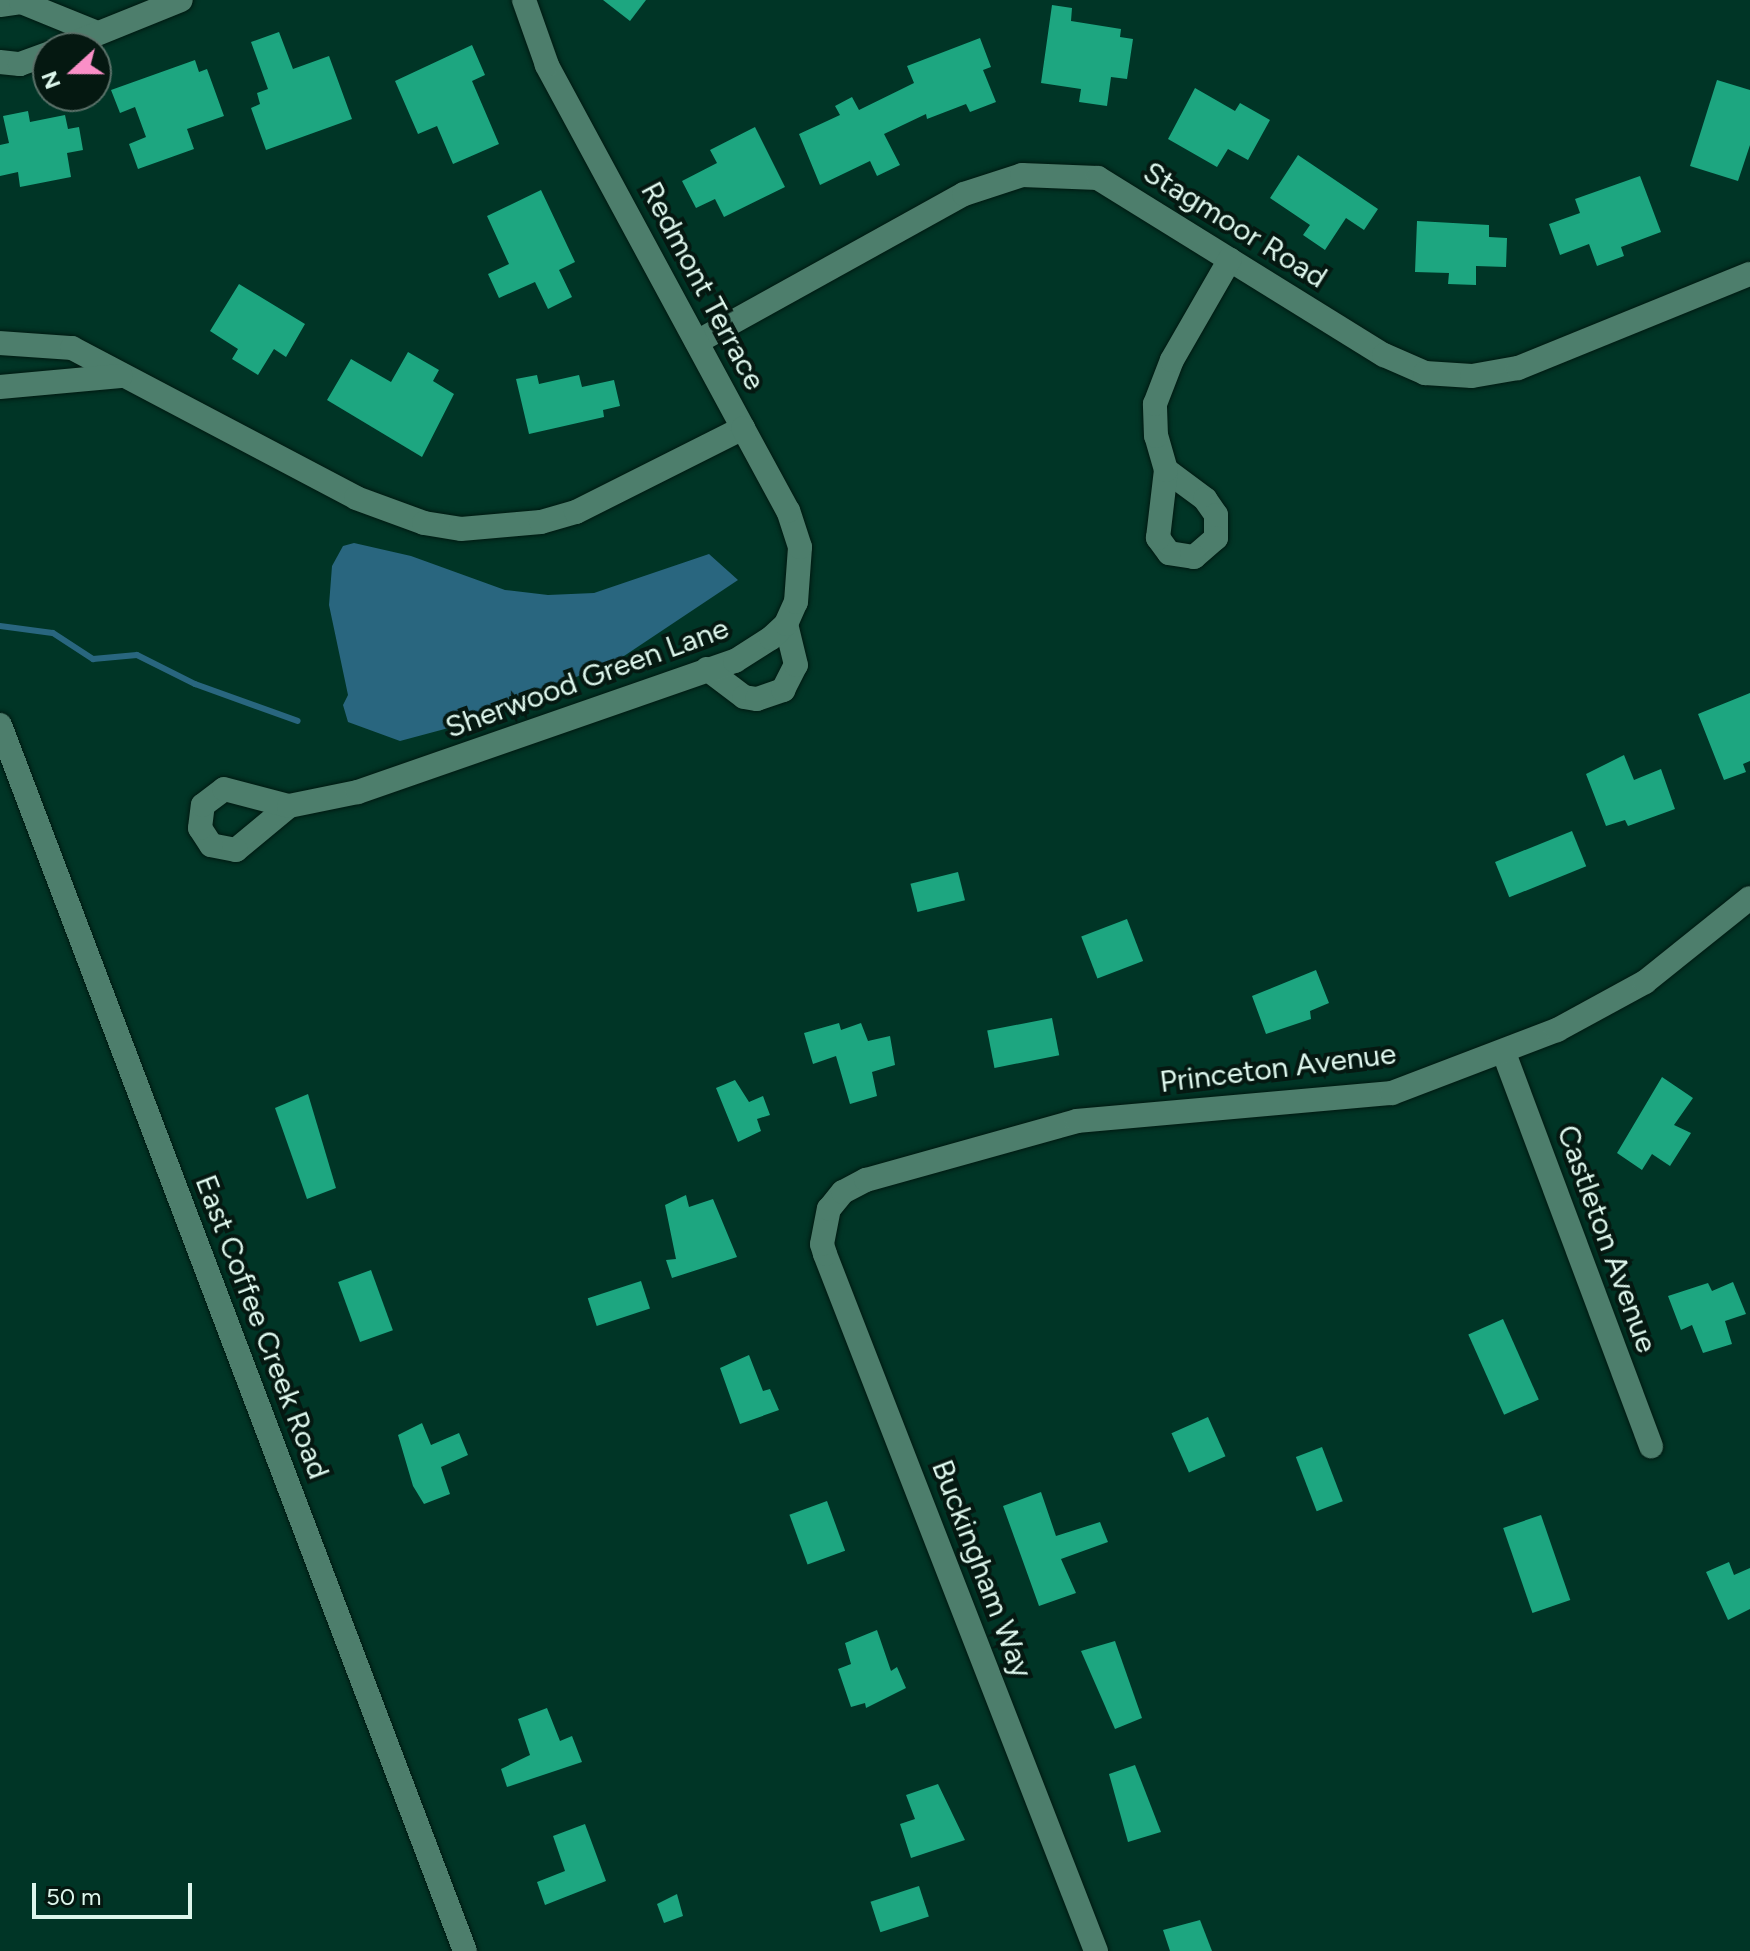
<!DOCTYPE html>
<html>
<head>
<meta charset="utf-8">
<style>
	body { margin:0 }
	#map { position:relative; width:1750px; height:1951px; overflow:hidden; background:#003526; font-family:Figtree,sans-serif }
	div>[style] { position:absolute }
	.water>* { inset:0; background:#29667f }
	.stream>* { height:6px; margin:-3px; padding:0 3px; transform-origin:3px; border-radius:3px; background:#29667f }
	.building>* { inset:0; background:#1da680; transform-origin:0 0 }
	.roads { filter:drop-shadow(0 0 2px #011911) drop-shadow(0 0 2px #011911) }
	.street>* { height:24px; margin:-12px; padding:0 12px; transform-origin:12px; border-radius:12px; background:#4d7e6c }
	.secondary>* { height:24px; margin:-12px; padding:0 12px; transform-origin:12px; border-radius:12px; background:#4d7e6c }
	span { translate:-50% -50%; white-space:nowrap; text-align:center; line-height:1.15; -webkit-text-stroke:8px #051811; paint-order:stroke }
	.street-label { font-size:30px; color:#ddf6ec }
	.north { position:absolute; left:32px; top:32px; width:80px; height:80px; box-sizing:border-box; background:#051811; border:2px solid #5b7169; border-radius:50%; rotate:249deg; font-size:22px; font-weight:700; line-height:32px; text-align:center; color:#ddf6ec }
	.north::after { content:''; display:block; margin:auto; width:28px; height:36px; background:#fa8fc7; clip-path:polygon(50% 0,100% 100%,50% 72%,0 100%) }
	.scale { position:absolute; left:32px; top:1883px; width:160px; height:36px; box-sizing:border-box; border:4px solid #ddf6ec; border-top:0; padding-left:10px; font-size:24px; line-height:28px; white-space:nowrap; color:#ddf6ec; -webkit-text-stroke:6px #051811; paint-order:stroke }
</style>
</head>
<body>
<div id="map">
	<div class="water">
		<i style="clip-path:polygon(354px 543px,411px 556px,505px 590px,548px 595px,594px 593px,709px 554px,738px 580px,618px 660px,456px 726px,400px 741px,348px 722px,343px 705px,348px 695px,329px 605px,332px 566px,343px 546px)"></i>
	</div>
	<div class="stream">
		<i style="left:0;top:626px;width:53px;rotate:7.5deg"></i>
		<i style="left:53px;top:633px;width:48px;rotate:33deg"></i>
		<i style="left:93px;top:659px;width:44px;rotate:-5.2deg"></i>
		<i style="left:137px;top:655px;width:65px;rotate:26.6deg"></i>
		<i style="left:195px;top:684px;width:109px;rotate:19.8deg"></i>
	</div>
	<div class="building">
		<i style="clip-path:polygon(603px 0,646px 0,630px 21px)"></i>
		<i style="clip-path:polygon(1052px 5px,1072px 8px,1071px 21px,1121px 29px,1120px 37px,1133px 39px,1127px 79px,1111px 77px,1107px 106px,1079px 102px,1081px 89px,1041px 83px)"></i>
		<i style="clip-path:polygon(279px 32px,293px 69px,329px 56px,352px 119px,266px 150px,251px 108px,260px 104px,257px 93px,268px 89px,251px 42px)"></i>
		<i style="clip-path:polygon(980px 38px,991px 67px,983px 70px,996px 102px,970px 112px,966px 104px,927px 119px,926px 114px,884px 134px,900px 165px,877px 176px,870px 161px,820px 185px,799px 134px,840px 115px,835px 106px,852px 97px,859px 110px,914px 83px,907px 66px)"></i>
		<i style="clip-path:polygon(472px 45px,485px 75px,472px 81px,499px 144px,453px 164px,437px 126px,418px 134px,395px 81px)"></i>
		<i style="clip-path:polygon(195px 60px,199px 72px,207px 69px,224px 116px,187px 129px,194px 149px,138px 169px,129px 144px,146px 137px,135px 107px,120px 113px,111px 90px)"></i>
		<i style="clip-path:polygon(1717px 80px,1750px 90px,1750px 145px,1738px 181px,1690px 166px)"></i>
		<i style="clip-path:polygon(1195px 88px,1235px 111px,1240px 103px,1270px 120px,1248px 160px,1228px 149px,1217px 167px,1168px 139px)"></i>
		<i style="clip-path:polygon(28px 111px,30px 122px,65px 115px,68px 129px,79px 127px,83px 150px,67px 153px,71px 177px,20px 187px,18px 172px,0 176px,0 145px,9px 143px,3px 116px)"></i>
		<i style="clip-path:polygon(755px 127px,785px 187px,724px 217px,715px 199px,696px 208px,682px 181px,717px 163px,710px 150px)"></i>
		<i style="clip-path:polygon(1298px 155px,1378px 209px,1364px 230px,1346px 218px,1325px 250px,1303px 235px,1310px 225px,1270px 198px)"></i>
		<i style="clip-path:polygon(1640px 176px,1661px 232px,1621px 247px,1624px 256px,1597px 266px,1589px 244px,1560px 255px,1549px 224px,1580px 213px,1575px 199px)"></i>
		<i style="clip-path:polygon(541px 190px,575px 262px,559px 270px,572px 297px,548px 309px,535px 282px,499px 298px,488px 274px,509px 264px,487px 216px)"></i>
		<i style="clip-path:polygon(1417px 221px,1489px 225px,1489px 237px,1507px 238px,1506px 267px,1476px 266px,1476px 285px,1448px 284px,1449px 273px,1415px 272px)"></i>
		<i style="clip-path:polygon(239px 284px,305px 324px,286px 357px,274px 349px,258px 375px,232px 359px,238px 349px,210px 331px)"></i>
		<i style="clip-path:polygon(408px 352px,439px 370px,433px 381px,454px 394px,422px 457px,327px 400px,351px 359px,391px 382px)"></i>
		<i style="clip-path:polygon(537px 375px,539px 384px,579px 375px,582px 387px,614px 380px,620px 406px,603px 410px,604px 417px,529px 434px,516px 379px)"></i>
		<i style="clip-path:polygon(1750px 693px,1750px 761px,1743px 764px,1746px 772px,1724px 780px,1698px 714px)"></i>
		<i style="clip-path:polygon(1624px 755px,1634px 780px,1661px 769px,1675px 809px,1628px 826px,1625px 820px,1606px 826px,1586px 774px)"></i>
		<i style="left:1572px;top:831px;width:38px;height:83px;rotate:68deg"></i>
		<i style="left:958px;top:872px;width:29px;height:49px;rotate:76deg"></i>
		<i style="left:1127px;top:919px;width:45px;height:49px;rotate:69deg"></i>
		<i style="clip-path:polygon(1316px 970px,1329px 1003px,1310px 1011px,1311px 1019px,1266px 1034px,1252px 996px)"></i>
		<i style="left:1052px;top:1018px;width:38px;height:66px;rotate:79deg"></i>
		<i style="clip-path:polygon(839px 1023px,841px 1030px,861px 1023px,868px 1041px,890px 1036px,895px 1065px,872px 1072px,877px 1096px,850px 1104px,836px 1056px,813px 1064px,804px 1033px)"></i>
		<i style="clip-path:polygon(1662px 1077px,1693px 1098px,1674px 1125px,1691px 1133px,1670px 1166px,1652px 1154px,1642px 1170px,1617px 1153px)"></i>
		<i style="clip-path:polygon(735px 1080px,749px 1102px,763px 1096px,770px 1115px,757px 1119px,761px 1131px,738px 1142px,716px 1088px)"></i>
		<i style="clip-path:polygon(308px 1094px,336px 1188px,307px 1199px,275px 1108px)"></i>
		<i style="clip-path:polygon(686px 1195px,689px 1207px,713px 1199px,737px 1257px,672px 1278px,666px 1260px,676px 1259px,665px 1205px)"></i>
		<i style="left:371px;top:1270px;width:64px;height:35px;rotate:70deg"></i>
		<i style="left:641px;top:1281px;width:29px;height:56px;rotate:72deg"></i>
		<i style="clip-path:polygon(1733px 1282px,1746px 1314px,1725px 1321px,1732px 1344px,1703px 1353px,1692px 1325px,1681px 1330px,1668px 1296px,1708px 1283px,1712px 1291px)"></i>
		<i style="left:1503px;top:1319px;width:88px;height:38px;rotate:66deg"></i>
		<i style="clip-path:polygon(749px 1355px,763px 1391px,770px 1389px,779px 1410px,740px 1424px,720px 1368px)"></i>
		<i style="left:1208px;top:1417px;width:43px;height:40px;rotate:66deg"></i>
		<i style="clip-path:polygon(422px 1423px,431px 1445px,459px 1433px,468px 1455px,441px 1467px,450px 1494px,424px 1504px,413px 1486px,398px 1435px)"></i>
		<i style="left:1322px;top:1447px;width:58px;height:28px;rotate:69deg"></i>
		<i style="clip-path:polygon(1041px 1492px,1056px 1536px,1100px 1522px,1108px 1542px,1061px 1559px,1076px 1593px,1039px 1606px,1003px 1506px)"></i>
		<i style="left:827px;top:1501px;width:53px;height:40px;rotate:70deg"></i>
		<i style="left:1541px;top:1515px;width:90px;height:40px;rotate:71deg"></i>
		<i style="clip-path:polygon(1729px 1562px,1734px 1575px,1750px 1568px,1750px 1609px,1728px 1620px,1706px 1572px)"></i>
		<i style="clip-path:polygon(877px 1630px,891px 1671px,897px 1667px,906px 1688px,866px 1708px,865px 1703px,851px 1707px,838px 1669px,851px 1664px,845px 1643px)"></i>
		<i style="clip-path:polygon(1115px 1641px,1142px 1718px,1115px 1729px,1081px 1651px)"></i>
		<i style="clip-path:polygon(547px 1708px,560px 1741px,572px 1736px,582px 1762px,507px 1787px,501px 1769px,530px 1755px,518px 1719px)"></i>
		<i style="clip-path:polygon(1135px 1765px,1161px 1832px,1128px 1842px,1109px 1774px)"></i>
		<i style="clip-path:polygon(938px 1784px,965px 1840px,911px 1858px,900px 1824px,915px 1819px,906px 1795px)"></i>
		<i style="clip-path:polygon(585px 1824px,606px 1881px,545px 1905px,537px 1882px,565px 1871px,553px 1836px)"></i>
		<i style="left:919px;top:1886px;width:32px;height:51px;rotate:72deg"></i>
		<i style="clip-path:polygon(677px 1894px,683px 1916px,664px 1923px,657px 1904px)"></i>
		<i style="clip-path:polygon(1200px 1920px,1212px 1951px,1170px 1951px,1163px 1930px)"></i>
	</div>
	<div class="roads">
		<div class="street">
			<i style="left:0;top:5px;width:21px;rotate:-8deg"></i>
			<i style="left:21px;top:2px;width:80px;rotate:22.1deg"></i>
			<i style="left:62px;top:48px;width:128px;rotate:-22deg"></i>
			<i style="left:0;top:62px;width:20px;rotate:6deg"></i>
			<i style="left:20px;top:64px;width:30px;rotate:-20deg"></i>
			<i style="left:697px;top:342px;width:305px;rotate:-29deg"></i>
			<i style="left:964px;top:194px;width:61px;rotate:-18.1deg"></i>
			<i style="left:1022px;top:175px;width:76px;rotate:2.3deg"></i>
			<i style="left:1098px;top:178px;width:336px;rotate:31.8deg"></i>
			<i style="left:1384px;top:355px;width:45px;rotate:23.7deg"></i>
			<i style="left:1425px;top:373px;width:47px;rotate:3.7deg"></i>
			<i style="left:1472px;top:376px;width:47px;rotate:-9.9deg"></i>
			<i style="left:1518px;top:368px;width:250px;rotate:-22.1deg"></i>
			<i style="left:0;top:343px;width:72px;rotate:4deg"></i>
			<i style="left:72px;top:348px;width:321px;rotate:27.8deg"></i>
			<i style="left:356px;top:498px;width:72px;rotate:20.2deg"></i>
			<i style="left:424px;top:523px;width:37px;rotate:9deg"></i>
			<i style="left:461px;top:529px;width:80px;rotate:-5deg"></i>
			<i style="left:541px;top:522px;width:36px;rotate:-16deg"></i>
			<i style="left:576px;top:512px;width:187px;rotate:-26.7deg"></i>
			<i style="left:743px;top:428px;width:413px;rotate:-118.4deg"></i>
			<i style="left:547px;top:65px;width:69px;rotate:-109.5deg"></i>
			<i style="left:0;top:387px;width:121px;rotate:-5.2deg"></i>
			<i style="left:1166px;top:470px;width:49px;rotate:36.6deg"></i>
			<i style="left:1205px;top:499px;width:19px;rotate:55deg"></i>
			<i style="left:1216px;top:515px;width:23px;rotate:90deg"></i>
			<i style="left:1216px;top:538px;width:29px;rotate:139deg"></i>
			<i style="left:1194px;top:557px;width:25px;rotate:-171deg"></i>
			<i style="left:1169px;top:553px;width:19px;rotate:-126deg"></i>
			<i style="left:1158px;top:538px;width:68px;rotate:-83.3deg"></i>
			<i style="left:1166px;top:470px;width:35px;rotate:-106deg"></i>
			<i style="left:1156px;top:436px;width:32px;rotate:-92deg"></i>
			<i style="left:1155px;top:404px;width:47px;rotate:-68.9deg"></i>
			<i style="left:1172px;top:360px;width:116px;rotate:-60.1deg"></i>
			<i style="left:707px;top:669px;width:46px;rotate:37.1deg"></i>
			<i style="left:744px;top:697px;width:13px;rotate:9deg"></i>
			<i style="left:757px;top:699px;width:28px;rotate:-19deg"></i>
			<i style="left:783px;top:690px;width:28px;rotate:-63deg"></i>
			<i style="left:796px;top:665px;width:42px;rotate:-103.7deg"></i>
			<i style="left:289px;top:806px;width:69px;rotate:140.3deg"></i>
			<i style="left:236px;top:850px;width:25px;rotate:-169deg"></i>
			<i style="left:211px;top:845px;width:20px;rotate:-123deg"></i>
			<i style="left:200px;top:828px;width:23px;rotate:-83deg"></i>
			<i style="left:203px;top:805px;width:26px;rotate:-37deg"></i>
			<i style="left:224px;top:789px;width:67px;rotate:14.7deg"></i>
			<i style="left:289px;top:806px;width:70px;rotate:-11.5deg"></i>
			<i style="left:358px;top:792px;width:399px;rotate:-19.2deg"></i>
			<i style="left:735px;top:661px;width:43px;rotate:-32.6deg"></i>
			<i style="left:771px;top:638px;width:21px;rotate:-43deg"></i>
			<i style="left:786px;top:624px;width:24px;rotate:-66deg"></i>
			<i style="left:796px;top:602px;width:55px;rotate:-85.8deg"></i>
			<i style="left:800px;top:547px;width:38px;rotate:-108deg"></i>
			<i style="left:788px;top:511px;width:94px;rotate:-118.5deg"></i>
			<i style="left:1504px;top:1053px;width:420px;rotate:69.5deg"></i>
			<i style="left:1096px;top:1951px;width:748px;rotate:-111.25deg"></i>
			<i style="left:825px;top:1254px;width:10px;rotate:-107deg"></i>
			<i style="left:822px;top:1244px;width:36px;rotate:-79deg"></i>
			<i style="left:829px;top:1209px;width:22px;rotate:-51deg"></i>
			<i style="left:843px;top:1192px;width:26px;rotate:-28deg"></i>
			<i style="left:866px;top:1180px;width:219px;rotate:-15.6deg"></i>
			<i style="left:1077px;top:1121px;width:316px;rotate:-5.1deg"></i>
			<i style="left:1392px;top:1093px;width:177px;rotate:-20.9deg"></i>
			<i style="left:1557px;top:1030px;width:100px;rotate:-28.6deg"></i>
			<i style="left:1645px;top:982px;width:134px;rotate:-38.7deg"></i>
		</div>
		<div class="secondary">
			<i style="left:0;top:725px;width:1311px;rotate:69.23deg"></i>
		</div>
	</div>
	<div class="street-label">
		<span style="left:1235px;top:225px;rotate:32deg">Stagmoor Road</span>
		<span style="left:703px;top:286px;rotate:62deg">Redmont Terrace</span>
		<span style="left:587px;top:678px;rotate:-20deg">Sherwood Green Lane</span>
		<span style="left:1278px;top:1068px;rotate:-7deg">Princeton Avenue</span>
		<span style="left:1607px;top:1239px;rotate:70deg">Castleton Avenue</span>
		<span style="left:262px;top:1327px;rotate:69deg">East Coffee Creek Road</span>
		<span style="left:982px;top:1569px;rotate:69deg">Buckingham Way</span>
	</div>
	<div class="north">N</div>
	<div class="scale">50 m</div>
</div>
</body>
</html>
